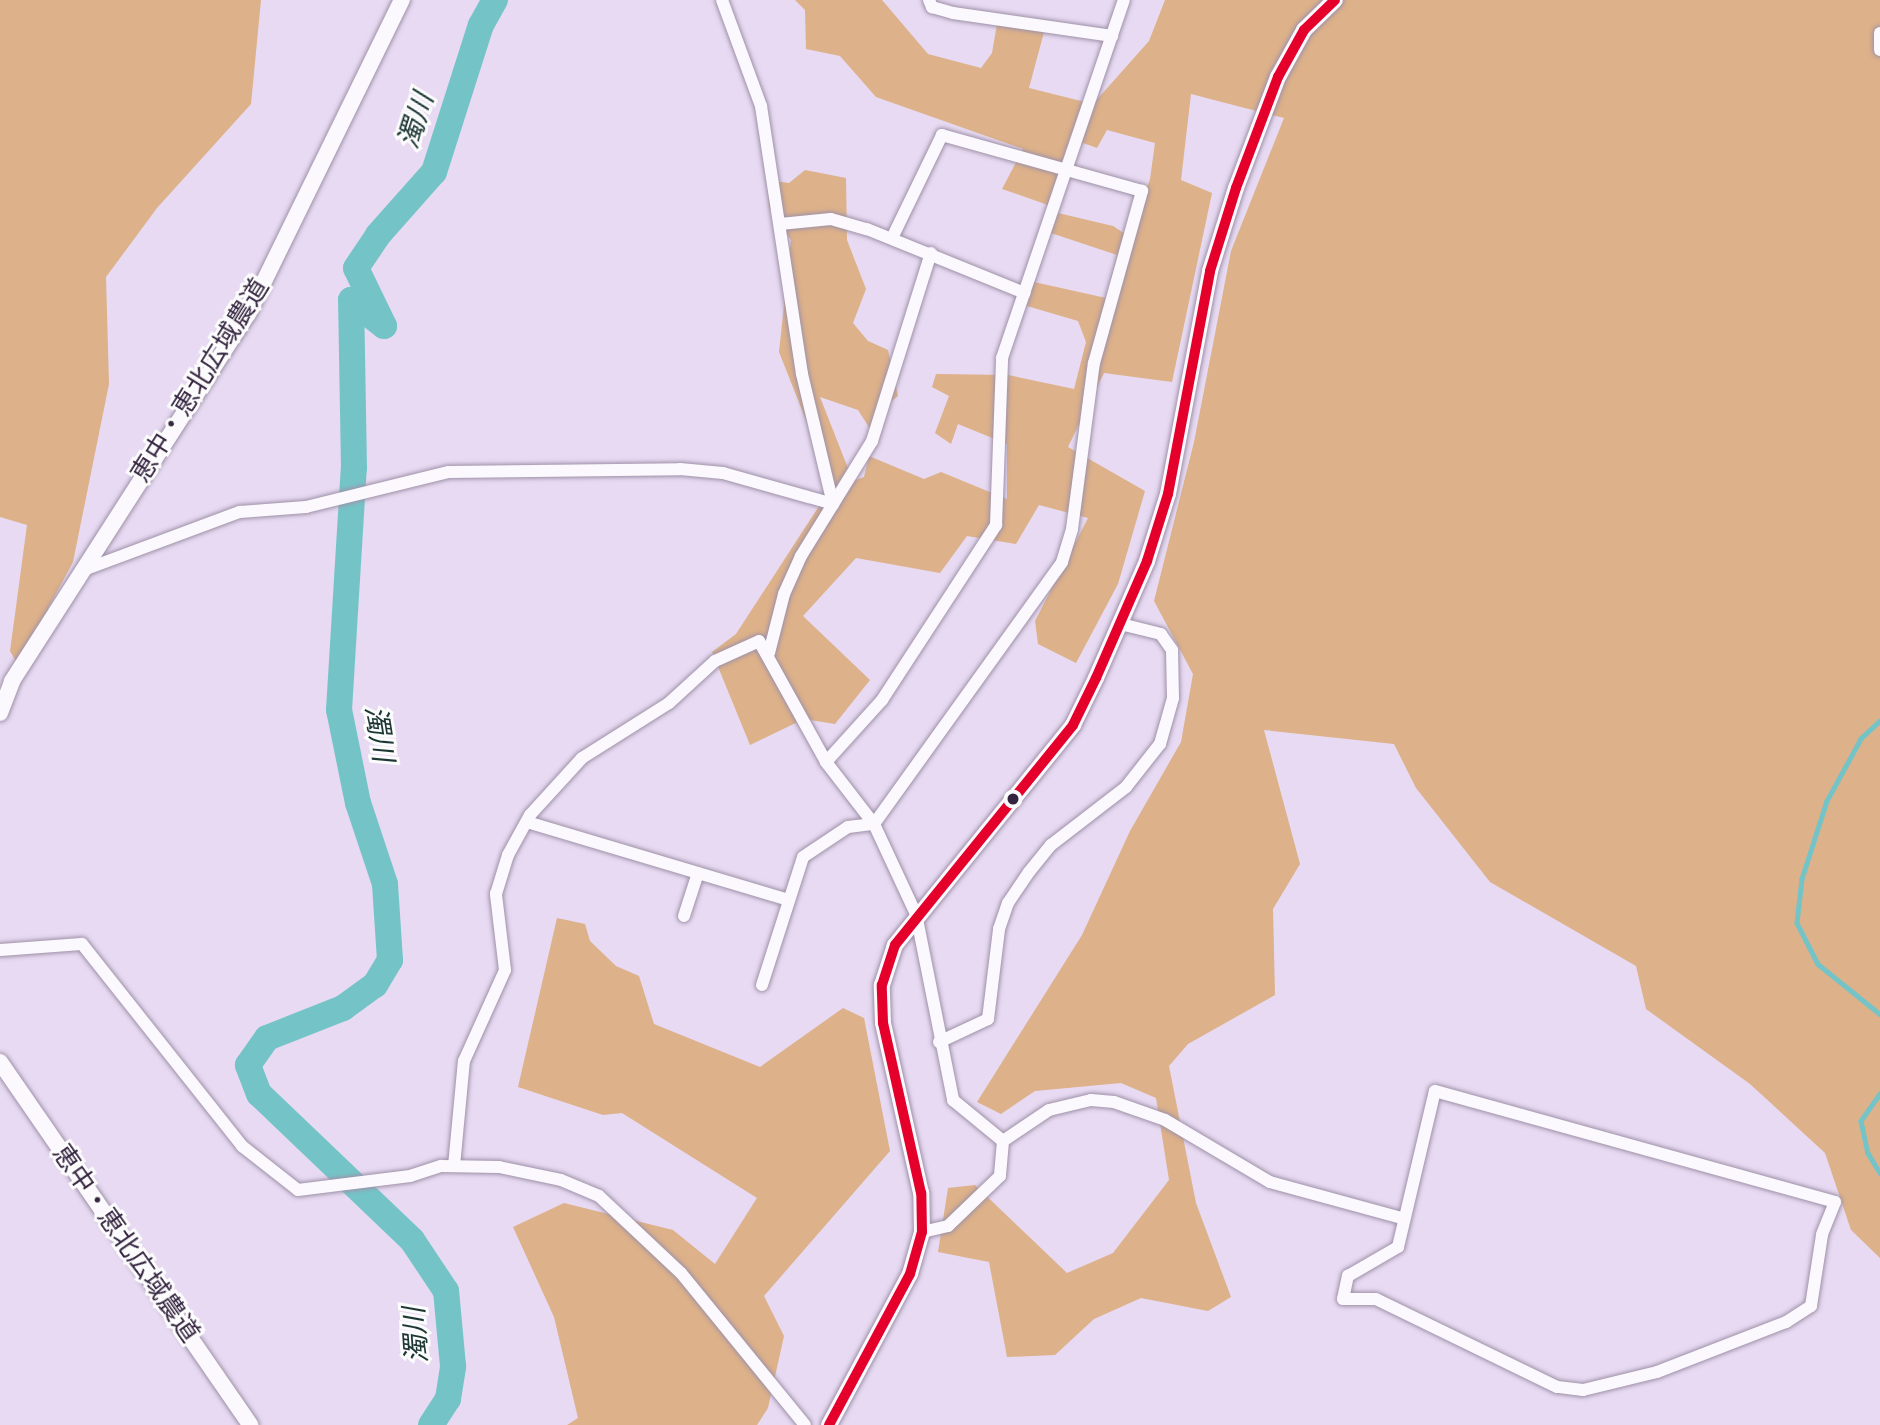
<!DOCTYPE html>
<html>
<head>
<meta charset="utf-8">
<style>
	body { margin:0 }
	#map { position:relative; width:1880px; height:1425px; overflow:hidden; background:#e7daf2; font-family:"Alegreya Sans","Noto Sans JP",sans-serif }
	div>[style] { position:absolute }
	.forest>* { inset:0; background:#ddb189 }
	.stream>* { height:4.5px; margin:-2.25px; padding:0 2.25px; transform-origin:2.25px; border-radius:2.25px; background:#74c4c7 }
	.river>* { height:26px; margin:-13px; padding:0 13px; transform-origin:13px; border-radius:13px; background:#74c4c7 }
	.roads { filter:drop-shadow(0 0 2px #9e91a8) drop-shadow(0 0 2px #9e91a8) }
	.minor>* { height:12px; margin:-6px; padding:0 6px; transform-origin:6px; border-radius:6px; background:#fbf9fd }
	.tertiary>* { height:16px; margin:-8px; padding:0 8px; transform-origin:8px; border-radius:8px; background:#fbf9fd }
	.bus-1>* { height:10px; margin:-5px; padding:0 5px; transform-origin:5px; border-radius:5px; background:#e4002b }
	.dots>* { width:19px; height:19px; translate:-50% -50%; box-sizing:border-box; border:4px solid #fcfcfc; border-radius:50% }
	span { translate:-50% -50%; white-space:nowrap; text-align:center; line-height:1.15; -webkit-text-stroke:6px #fcfcfc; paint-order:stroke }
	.street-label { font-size:26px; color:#342440 }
	.water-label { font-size:28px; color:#1c3634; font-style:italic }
</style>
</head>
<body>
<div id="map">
	<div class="forest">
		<i style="clip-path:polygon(0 0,261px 0,251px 104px,157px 208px,106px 277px,109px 384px,73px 562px,18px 665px,10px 651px,27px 525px,0 517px)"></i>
		<i style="clip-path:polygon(795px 0,882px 0,928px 54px,981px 68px,992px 53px,997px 24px,1044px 32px,1029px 88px,1093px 104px,1149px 41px,1165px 0,1880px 0,1880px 1258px,1851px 1230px,1825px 1153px,1750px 1084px,1646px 1009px,1636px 966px,1490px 882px,1416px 788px,1394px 744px,1264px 730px,1300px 864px,1273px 909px,1275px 995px,1188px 1044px,1169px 1066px,1196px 1203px,1231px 1297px,1208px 1311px,1141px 1298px,1094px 1319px,1055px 1355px,1007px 1357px,989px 1262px,938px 1252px,948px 1188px,975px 1185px,1067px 1273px,1113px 1253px,1169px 1180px,1156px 1098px,1121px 1083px,1035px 1091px,1001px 1114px,977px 1102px,1082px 935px,1130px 831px,1181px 742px,1193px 674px,1154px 601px,1194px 442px,1231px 251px,1284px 118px,1191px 94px,1181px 180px,1212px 193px,1172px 382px,1104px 373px,1068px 447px,1145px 491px,1118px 584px,1076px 663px,1038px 644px,1035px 621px,1088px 518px,1039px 505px,1016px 544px,967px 536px,940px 573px,856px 558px,803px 616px,870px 680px,835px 724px,804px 719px,750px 745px,712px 652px,736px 634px,832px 486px,779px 352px,791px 240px,769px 208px,768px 180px,789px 183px,805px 170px,846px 178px,847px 240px,866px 289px,853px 323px,868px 341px,888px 350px,898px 396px,875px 413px,872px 432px,858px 410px,820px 397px,853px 481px,864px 477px,869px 456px,924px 479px,941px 472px,1007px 499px,1007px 444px,958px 424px,951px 444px,935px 433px,949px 396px,932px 387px,936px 374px,1008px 375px,1074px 389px,1086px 342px,1078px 321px,1027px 306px,1034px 282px,1106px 298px,1117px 255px,1051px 233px,1058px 213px,1113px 226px,1130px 237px,1150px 179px,1155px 143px,1107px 130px,1097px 148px,1083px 143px,1068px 159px,1048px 205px,1002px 189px,1023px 149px,876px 97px,840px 56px,806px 49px,805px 10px)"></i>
		<i style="clip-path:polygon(557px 918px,585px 924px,590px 941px,616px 966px,639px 976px,654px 1024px,760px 1067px,843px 1008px,864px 1018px,890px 1151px,764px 1296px,784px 1336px,768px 1408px,757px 1425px,567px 1425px,578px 1418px,554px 1317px,513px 1227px,564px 1203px,673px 1230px,715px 1264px,757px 1198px,622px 1113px,603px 1115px,518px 1087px)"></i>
	</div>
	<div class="stream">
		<i style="left:1880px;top:721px;width:26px;rotate:137deg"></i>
		<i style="left:1861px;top:739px;width:71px;rotate:118.7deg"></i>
		<i style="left:1827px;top:801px;width:82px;rotate:107.8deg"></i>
		<i style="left:1802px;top:879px;width:44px;rotate:96.5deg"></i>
		<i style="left:1797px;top:923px;width:46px;rotate:62.9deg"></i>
		<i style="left:1818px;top:964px;width:80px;rotate:38.9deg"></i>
		<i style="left:1880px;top:1094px;width:33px;rotate:125deg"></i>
		<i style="left:1861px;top:1121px;width:33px;rotate:78deg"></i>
		<i style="left:1868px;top:1153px;width:23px;rotate:59deg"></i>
	</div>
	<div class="river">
		<i style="left:431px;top:1425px;width:31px;rotate:-57deg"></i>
		<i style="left:448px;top:1399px;width:33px;rotate:-81deg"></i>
		<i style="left:453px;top:1366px;width:75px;rotate:-95.3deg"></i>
		<i style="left:446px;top:1291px;width:61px;rotate:-123.7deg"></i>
		<i style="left:412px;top:1240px;width:211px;rotate:-136.3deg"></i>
		<i style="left:259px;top:1094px;width:31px;rotate:-111deg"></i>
		<i style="left:248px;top:1065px;width:33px;rotate:-55deg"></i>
		<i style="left:267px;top:1038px;width:82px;rotate:-21.5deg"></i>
		<i style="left:343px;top:1008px;width:39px;rotate:-36deg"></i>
		<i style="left:375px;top:985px;width:29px;rotate:-59deg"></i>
		<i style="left:390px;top:960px;width:76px;rotate:-93.8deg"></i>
		<i style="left:385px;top:884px;width:85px;rotate:-108.4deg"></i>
		<i style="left:358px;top:803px;width:95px;rotate:-101.5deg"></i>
		<i style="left:339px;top:710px;width:242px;rotate:-86.5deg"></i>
		<i style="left:354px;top:468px;width:168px;rotate:-91deg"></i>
		<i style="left:351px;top:300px;width:42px;rotate:38.2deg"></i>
		<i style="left:384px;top:326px;width:64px;rotate:-115.8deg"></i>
		<i style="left:356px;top:268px;width:40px;rotate:-56deg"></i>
		<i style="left:378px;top:235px;width:84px;rotate:-48.4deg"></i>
		<i style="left:434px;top:172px;width:154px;rotate:-72.3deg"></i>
		<i style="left:481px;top:25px;width:29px;rotate:-61deg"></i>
	</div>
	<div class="roads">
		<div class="minor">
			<i style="left:722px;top:0;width:113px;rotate:69.8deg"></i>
			<i style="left:761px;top:106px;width:271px;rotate:81.3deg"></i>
			<i style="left:802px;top:374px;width:134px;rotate:76.6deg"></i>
			<i style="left:929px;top:0;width:8px;rotate:67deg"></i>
			<i style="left:932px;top:7px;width:22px;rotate:16deg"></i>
			<i style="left:953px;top:13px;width:161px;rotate:8.2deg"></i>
			<i style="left:1880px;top:33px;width:17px;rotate:90deg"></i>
			<i style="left:780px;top:224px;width:51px;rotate:-5.6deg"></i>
			<i style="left:831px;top:219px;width:37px;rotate:16deg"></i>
			<i style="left:867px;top:229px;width:170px;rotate:22.1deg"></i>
			<i style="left:81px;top:571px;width:170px;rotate:-20.4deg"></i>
			<i style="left:240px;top:512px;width:66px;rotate:-4.3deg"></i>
			<i style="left:306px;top:507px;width:147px;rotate:-13.8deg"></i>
			<i style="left:449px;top:472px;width:231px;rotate:-0.7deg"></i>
			<i style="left:680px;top:469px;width:43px;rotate:5.3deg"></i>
			<i style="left:723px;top:473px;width:114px;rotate:15.7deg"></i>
			<i style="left:769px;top:653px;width:61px;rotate:-75.7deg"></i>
			<i style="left:784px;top:594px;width:42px;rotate:-65.9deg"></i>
			<i style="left:801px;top:556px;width:135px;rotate:-58.3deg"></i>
			<i style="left:872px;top:441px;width:197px;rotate:-72.6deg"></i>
			<i style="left:826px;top:762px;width:84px;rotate:-47.9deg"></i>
			<i style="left:882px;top:700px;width:209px;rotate:-56.9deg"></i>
			<i style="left:996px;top:525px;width:167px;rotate:-87.9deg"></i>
			<i style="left:1002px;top:358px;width:378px;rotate:-71.2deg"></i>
			<i style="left:527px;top:822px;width:273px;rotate:16.6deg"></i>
			<i style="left:684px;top:916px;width:45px;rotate:-72deg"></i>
			<i style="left:0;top:950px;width:82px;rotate:-4.2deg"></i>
			<i style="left:82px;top:944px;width:258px;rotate:51.6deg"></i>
			<i style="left:242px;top:1146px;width:71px;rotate:38.2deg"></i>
			<i style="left:298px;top:1190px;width:113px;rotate:-7.1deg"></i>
			<i style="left:410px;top:1176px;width:33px;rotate:-18deg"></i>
			<i style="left:441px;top:1166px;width:58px;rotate:1deg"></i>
			<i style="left:499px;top:1167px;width:63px;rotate:11.8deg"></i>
			<i style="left:561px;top:1180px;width:41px;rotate:22.8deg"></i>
			<i style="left:599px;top:1196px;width:112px;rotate:43.2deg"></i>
			<i style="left:681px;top:1273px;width:196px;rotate:50.8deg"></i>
			<i style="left:762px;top:985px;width:134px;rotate:-72.2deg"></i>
			<i style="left:803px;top:857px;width:54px;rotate:-33.7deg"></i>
			<i style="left:848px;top:827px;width:26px;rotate:-7deg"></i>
			<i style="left:874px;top:824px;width:322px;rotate:-54.3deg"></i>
			<i style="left:1062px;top:562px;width:34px;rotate:-73deg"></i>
			<i style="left:1072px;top:529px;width:167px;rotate:-82.5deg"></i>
			<i style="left:1094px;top:363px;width:179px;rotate:-74.4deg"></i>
			<i style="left:1142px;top:191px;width:208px;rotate:-164.4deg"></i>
			<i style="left:942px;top:135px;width:114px;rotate:115.9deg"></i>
			<i style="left:939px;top:1042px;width:54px;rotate:-25.1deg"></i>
			<i style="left:988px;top:1019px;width:91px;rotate:-83deg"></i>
			<i style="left:999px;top:929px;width:28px;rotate:-71deg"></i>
			<i style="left:1008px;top:903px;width:37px;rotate:-56deg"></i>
			<i style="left:1029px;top:872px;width:35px;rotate:-51deg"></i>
			<i style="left:1051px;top:845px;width:95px;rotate:-37.7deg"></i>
			<i style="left:1126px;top:787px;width:55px;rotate:-51.7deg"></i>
			<i style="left:1160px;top:744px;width:48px;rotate:-74.2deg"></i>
			<i style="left:1173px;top:698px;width:48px;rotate:-91.2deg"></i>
			<i style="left:1172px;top:650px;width:19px;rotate:-125deg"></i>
			<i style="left:1161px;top:634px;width:41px;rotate:-166deg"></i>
			<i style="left:1435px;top:1091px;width:415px;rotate:15.5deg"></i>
			<i style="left:1835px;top:1202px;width:35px;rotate:112deg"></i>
			<i style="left:1822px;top:1235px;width:72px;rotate:98.8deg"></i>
			<i style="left:1811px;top:1306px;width:30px;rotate:147deg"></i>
			<i style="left:1786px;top:1322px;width:138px;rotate:158.8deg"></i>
			<i style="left:1657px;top:1372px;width:76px;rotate:166.3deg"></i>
			<i style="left:1583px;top:1390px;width:26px;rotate:-173deg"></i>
			<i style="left:1557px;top:1387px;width:201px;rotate:-154.1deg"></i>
			<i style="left:1376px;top:1299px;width:33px;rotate:180deg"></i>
			<i style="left:1343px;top:1299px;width:24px;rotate:-78deg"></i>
			<i style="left:1348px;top:1276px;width:58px;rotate:-30.1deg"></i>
			<i style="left:1398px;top:1247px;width:160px;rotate:-76.7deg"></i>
			<i style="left:1003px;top:1141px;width:55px;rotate:-34deg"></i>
			<i style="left:1049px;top:1110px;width:43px;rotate:-13.4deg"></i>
			<i style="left:1091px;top:1100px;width:23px;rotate:5deg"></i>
			<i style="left:1114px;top:1102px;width:54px;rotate:19.4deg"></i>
			<i style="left:1165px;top:1120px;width:122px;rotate:30.6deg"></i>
			<i style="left:1270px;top:1182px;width:137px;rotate:15.3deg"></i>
			<i style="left:454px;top:1166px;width:105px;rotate:-84.6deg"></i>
			<i style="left:464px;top:1061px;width:100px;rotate:-65.7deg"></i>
			<i style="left:505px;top:970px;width:77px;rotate:-96.8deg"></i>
			<i style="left:496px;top:894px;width:41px;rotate:-72.9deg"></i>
			<i style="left:508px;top:855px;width:46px;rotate:-61.2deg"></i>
			<i style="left:530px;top:815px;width:77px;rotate:-47.6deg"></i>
			<i style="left:582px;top:758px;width:103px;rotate:-32.3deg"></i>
			<i style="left:669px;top:703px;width:62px;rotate:-42.4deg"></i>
			<i style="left:715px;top:661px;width:48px;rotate:-24.4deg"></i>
			<i style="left:759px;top:641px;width:138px;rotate:61deg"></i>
			<i style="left:826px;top:762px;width:78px;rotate:52.3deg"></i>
			<i style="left:874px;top:824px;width:99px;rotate:65deg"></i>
			<i style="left:916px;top:914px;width:190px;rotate:78.7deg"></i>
			<i style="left:953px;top:1100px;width:65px;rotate:39.4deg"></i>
			<i style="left:1003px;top:1141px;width:35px;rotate:95deg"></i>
			<i style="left:1000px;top:1176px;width:72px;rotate:136.1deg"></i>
			<i style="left:948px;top:1226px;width:27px;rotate:167deg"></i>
		</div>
		<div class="tertiary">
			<i style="left:0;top:713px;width:34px;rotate:-69deg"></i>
			<i style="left:12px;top:681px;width:436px;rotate:-57.3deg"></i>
			<i style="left:248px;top:314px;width:350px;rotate:-63.9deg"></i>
			<i style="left:0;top:1062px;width:441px;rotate:55.4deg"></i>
			<i style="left:829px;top:1425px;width:171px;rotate:-61.8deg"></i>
			<i style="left:910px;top:1274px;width:44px;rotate:-74.1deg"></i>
			<i style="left:922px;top:1232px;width:39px;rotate:-91deg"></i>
			<i style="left:921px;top:1193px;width:174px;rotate:-102.6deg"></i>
			<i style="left:883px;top:1023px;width:38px;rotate:-92deg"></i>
			<i style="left:882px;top:985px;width:42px;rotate:-72deg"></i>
			<i style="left:895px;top:945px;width:283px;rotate:-51deg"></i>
			<i style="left:1073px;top:725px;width:52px;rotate:-63.9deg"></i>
			<i style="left:1096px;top:678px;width:128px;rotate:-66.4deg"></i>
			<i style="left:1147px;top:561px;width:70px;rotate:-72.6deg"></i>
			<i style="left:1168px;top:494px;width:227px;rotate:-79.3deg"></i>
			<i style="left:1210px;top:271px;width:87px;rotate:-72.6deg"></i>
			<i style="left:1236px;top:188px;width:119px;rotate:-69.3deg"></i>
			<i style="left:1278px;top:77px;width:54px;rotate:-61deg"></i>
			<i style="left:1304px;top:30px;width:43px;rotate:-44.1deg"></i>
		</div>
	</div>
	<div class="bus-1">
		<i style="left:829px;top:1425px;width:171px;rotate:-61.8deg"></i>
		<i style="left:910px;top:1274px;width:44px;rotate:-74.1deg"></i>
		<i style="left:922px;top:1232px;width:39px;rotate:-91deg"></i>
		<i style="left:921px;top:1193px;width:174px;rotate:-102.6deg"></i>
		<i style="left:883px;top:1023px;width:38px;rotate:-92deg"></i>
		<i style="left:882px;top:985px;width:42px;rotate:-72deg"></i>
		<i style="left:895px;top:945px;width:283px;rotate:-51deg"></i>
		<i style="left:1073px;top:725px;width:52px;rotate:-63.9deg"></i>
		<i style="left:1096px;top:678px;width:128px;rotate:-66.4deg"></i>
		<i style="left:1147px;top:561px;width:70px;rotate:-72.6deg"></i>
		<i style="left:1168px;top:494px;width:227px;rotate:-79.3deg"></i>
		<i style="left:1210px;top:271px;width:87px;rotate:-72.6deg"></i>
		<i style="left:1236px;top:188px;width:119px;rotate:-69.3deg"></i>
		<i style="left:1278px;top:77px;width:54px;rotate:-61deg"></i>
		<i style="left:1304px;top:30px;width:43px;rotate:-44.1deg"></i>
	</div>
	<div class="dots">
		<i style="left:1013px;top:799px;background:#342440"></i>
	</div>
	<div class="street-label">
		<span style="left:201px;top:381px;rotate:-58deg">恵中・恵北広域農道</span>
		<span style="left:125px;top:1244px;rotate:55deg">恵中・恵北広域農道</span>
	</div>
	<div class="water-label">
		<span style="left:417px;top:121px;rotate:-72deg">濁川</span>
		<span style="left:378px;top:734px;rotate:81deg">濁川</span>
		<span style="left:417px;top:1335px;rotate:-94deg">濁川</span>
	</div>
</div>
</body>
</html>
